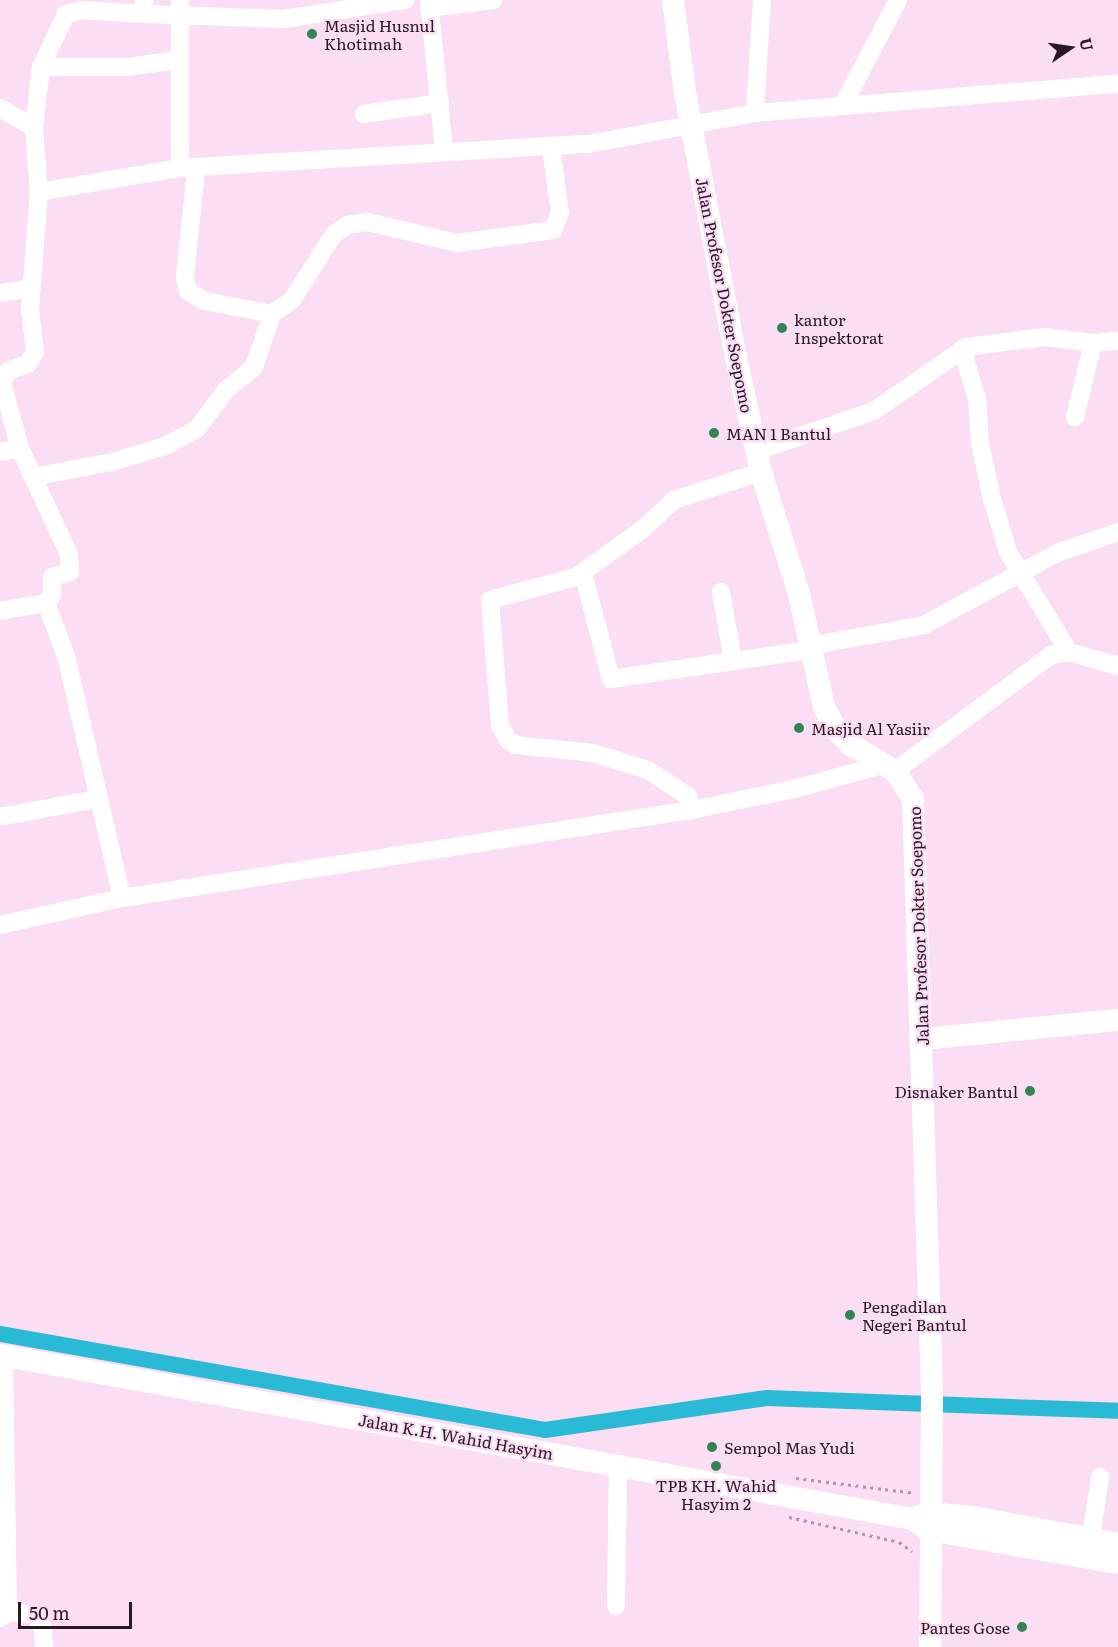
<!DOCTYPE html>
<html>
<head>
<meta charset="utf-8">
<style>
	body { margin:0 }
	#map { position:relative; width:1118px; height:1647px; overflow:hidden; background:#fbddf4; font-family:Literata,serif }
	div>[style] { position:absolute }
	.canal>* { height:16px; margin:-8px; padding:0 8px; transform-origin:8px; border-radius:8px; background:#2abad6 }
	.path>* { height:3px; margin-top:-1.5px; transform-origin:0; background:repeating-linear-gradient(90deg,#b096aa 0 3px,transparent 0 7.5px) }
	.minor>* { height:18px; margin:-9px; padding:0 9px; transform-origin:9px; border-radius:9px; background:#fff }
	.major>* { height:22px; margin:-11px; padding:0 11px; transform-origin:11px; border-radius:11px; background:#fff }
	.dots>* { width:16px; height:16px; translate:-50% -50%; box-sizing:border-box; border:3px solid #fbddf4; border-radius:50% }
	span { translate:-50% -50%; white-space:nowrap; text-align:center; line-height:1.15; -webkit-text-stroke:4.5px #fbddf4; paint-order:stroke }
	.poi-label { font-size:16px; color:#281725 }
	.left { translate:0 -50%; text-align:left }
	.right { translate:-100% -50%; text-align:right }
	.street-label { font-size:16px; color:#281725 }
	.north { position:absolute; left:1040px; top:18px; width:60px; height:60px; -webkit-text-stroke:4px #fbddf4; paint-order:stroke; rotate:77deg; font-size:16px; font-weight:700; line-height:24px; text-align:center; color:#281725 }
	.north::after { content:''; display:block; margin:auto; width:21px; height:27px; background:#281725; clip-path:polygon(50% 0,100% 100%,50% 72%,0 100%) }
	.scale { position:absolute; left:18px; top:1602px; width:114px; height:27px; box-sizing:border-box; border:3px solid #281725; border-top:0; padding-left:8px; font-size:18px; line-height:21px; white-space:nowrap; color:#281725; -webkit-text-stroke:4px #fbddf4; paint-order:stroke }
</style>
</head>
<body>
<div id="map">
	<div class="canal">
		<i style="left:0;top:1334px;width:553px;rotate:9.99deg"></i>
		<i style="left:545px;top:1430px;width:224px;rotate:-8.2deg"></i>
		<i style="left:767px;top:1398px;width:351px;rotate:2.1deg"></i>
	</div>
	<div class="path">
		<i style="left:796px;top:1478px;width:120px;rotate:7.2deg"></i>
		<i style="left:789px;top:1517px;width:113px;rotate:12.8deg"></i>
		<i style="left:899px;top:1542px;width:16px;rotate:35deg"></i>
	</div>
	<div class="minor">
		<i style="left:180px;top:0;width:168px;rotate:90deg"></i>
		<i style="left:429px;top:0;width:151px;rotate:84.3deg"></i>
		<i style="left:429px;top:8px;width:65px;rotate:-7deg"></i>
		<i style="left:143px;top:14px;width:141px;rotate:2deg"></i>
		<i style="left:284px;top:19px;width:123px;rotate:-8.9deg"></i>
		<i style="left:41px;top:67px;width:86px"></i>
		<i style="left:127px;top:67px;width:52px;rotate:-7.7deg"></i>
		<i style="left:844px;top:103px;width:116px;rotate:-62.3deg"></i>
		<i style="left:0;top:108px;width:39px;rotate:30deg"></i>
		<i style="left:34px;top:128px;width:64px;rotate:85.5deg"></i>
		<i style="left:39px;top:192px;width:117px;rotate:94.4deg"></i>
		<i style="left:30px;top:309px;width:43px;rotate:83.4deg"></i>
		<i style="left:35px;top:352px;width:14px;rotate:120deg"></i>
		<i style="left:28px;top:364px;width:21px;rotate:161deg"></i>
		<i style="left:8px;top:371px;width:13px;rotate:117deg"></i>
		<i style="left:2px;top:383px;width:67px;rotate:74.5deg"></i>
		<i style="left:755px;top:113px;width:113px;rotate:-86.5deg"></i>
		<i style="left:364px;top:114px;width:77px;rotate:-8.2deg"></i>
		<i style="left:34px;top:128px;width:61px;rotate:-83.5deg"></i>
		<i style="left:41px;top:67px;width:59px;rotate:-64.7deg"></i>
		<i style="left:66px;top:14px;width:16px;rotate:-14deg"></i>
		<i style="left:82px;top:10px;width:61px;rotate:3.8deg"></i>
		<i style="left:143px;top:14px;width:14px;rotate:-86deg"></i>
		<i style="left:196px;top:170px;width:108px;rotate:95.9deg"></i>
		<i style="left:185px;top:277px;width:14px;rotate:78deg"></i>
		<i style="left:188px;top:291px;width:19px;rotate:32deg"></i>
		<i style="left:204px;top:301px;width:69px;rotate:10.8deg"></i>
		<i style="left:39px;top:192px;width:143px;rotate:-9.7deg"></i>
		<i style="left:180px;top:168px;width:409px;rotate:-3.4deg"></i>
		<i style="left:588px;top:144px;width:170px;rotate:-10.5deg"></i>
		<i style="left:755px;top:113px;width:364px;rotate:-4.6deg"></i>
		<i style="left:0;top:293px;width:31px;rotate:-9deg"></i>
		<i style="left:962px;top:349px;width:52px;rotate:73.3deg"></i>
		<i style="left:977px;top:399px;width:43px;rotate:86deg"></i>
		<i style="left:980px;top:442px;width:54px;rotate:78.3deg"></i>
		<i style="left:991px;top:495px;width:59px;rotate:73.4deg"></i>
		<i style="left:1008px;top:552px;width:117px;rotate:58.6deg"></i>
		<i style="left:1075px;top:417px;width:76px;rotate:-76.3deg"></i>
		<i style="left:757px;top:451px;width:124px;rotate:-18.9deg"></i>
		<i style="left:874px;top:411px;width:112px;rotate:-34.8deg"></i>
		<i style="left:966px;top:347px;width:80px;rotate:-7.2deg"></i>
		<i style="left:1045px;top:337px;width:48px;rotate:7.1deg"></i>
		<i style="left:1093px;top:343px;width:25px;rotate:-5deg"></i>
		<i style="left:0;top:452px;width:20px;rotate:-11deg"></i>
		<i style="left:20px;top:448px;width:32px;rotate:66deg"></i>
		<i style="left:583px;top:573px;width:110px;rotate:75.2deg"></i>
		<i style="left:611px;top:679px;width:201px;rotate:-8.3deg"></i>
		<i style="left:721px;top:592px;width:69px;rotate:80deg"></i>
		<i style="left:0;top:611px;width:47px;rotate:-9.9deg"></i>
		<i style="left:809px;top:646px;width:117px;rotate:-10.3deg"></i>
		<i style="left:924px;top:625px;width:151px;rotate:-28.4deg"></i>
		<i style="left:1057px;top:553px;width:65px;rotate:-19deg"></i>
		<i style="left:895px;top:771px;width:194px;rotate:-36.6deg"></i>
		<i style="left:1051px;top:655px;width:18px;rotate:-9deg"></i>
		<i style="left:1069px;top:652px;width:51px;rotate:15.9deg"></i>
		<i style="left:692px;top:810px;width:15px;rotate:-106deg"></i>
		<i style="left:688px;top:796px;width:48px;rotate:-147deg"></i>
		<i style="left:648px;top:770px;width:58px;rotate:-162.8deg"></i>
		<i style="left:593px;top:753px;width:77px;rotate:-174.1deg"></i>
		<i style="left:516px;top:745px;width:9px;rotate:-148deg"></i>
		<i style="left:508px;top:740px;width:17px;rotate:-118deg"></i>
		<i style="left:500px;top:725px;width:125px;rotate:-94.6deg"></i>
		<i style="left:490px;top:600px;width:89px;rotate:-15deg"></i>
		<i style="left:576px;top:577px;width:84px;rotate:-35.8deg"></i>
		<i style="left:644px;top:528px;width:41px;rotate:-43deg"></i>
		<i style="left:674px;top:500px;width:91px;rotate:-17.8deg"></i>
		<i style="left:0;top:817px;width:98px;rotate:-10.6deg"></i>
		<i style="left:122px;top:898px;width:248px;rotate:-103deg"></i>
		<i style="left:66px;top:656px;width:57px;rotate:-110.7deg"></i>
		<i style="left:46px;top:603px;width:10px;rotate:-53deg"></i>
		<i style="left:52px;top:595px;width:18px;rotate:-90deg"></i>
		<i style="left:52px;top:577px;width:19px;rotate:-16deg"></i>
		<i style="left:70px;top:572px;width:18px;rotate:-93deg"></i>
		<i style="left:69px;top:554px;width:85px;rotate:-115.1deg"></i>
		<i style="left:33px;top:477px;width:80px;rotate:-10.8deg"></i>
		<i style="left:112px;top:462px;width:55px;rotate:-16.8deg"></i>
		<i style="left:165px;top:446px;width:36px;rotate:-28deg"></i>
		<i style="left:197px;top:429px;width:49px;rotate:-53.4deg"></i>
		<i style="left:226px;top:390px;width:36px;rotate:-39deg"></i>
		<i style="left:254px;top:367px;width:56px;rotate:-71.2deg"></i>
		<i style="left:272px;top:314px;width:24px;rotate:-35deg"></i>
		<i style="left:292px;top:300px;width:78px;rotate:-57.5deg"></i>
		<i style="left:334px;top:234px;width:17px;rotate:-33deg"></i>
		<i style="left:348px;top:225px;width:19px;rotate:-9deg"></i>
		<i style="left:367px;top:222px;width:92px;rotate:13.1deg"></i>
		<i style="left:457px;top:243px;width:97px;rotate:-7.7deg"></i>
		<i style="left:553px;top:230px;width:18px;rotate:-68deg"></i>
		<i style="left:560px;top:213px;width:67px;rotate:-97.8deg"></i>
		<i style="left:0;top:925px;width:125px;rotate:-12.5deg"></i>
		<i style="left:122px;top:898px;width:577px;rotate:-8.78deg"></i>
		<i style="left:692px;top:810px;width:108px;rotate:-11.7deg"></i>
		<i style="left:798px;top:788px;width:87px;rotate:-15.3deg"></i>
		<i style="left:1089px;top:1550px;width:74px;rotate:-81.4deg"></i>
		<i style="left:616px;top:1606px;width:141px;rotate:-89.2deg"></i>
		<i style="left:8px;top:1612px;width:28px;rotate:6deg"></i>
		<i style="left:36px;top:1615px;width:16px;rotate:63deg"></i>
		<i style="left:43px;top:1629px;width:18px;rotate:87deg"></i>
		<i style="left:0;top:1618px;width:10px;rotate:-37deg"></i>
		<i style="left:8px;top:1612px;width:256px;rotate:-90.9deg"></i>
	</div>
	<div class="major">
		<i style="left:673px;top:0;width:94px;rotate:82.6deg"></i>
		<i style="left:685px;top:93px;width:255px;rotate:79.1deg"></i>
		<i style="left:733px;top:343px;width:132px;rotate:77.8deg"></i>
		<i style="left:761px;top:472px;width:128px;rotate:72.7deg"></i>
		<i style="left:799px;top:594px;width:116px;rotate:77.5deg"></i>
		<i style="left:824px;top:707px;width:27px;rotate:62deg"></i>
		<i style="left:837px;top:731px;width:20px;rotate:45deg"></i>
		<i style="left:851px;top:745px;width:51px;rotate:30.6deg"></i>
		<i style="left:895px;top:771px;width:33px;rotate:57deg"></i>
		<i style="left:913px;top:799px;width:593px;rotate:88.16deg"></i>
		<i style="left:932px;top:1392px;width:255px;rotate:90.4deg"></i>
		<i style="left:923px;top:1039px;width:196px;rotate:-5.6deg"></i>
		<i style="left:0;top:1355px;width:928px;rotate:10.18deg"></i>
		<i style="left:913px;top:1519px;width:19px;rotate:35deg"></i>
		<i style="left:929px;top:1530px;width:192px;rotate:9.9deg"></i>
		<i style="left:914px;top:1518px;width:15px;rotate:-20deg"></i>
		<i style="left:928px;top:1513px;width:45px;rotate:5.1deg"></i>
		<i style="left:973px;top:1517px;width:147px;rotate:10.5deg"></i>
	</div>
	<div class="dots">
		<i style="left:312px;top:34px;background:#338455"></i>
		<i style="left:782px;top:328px;background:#338455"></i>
		<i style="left:714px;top:433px;background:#338455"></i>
		<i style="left:799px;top:728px;background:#338455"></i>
		<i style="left:1030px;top:1091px;background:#338455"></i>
		<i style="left:850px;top:1315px;background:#338455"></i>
		<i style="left:712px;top:1447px;background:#338455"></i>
		<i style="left:716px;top:1466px;background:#338455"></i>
		<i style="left:1022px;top:1627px;background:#338455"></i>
	</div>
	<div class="poi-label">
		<span class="left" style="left:324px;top:34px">Masjid Husnul<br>Khotimah</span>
		<span class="left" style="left:794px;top:328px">kantor<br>Inspektorat</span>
		<span class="left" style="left:726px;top:433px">MAN 1 Bantul</span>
		<span class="left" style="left:811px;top:728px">Masjid Al Yasiir</span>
		<span class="right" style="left:1018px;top:1091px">Disnaker Bantul</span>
		<span class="left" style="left:862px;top:1315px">Pengadilan<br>Negeri Bantul</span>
		<span class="left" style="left:724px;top:1447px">Sempol Mas Yudi</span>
		<span style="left:716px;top:1494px">TPB KH. Wahid<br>Hasyim 2</span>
		<span class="right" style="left:1010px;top:1627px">Pantes Gose</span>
	</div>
	<div class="street-label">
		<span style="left:725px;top:295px;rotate:79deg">Jalan Profesor Dokter Soepomo</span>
		<span style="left:918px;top:926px;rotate:-92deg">Jalan Profesor Dokter Soepomo</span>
		<span style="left:456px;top:1436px;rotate:10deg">Jalan K.H. Wahid Hasyim</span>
	</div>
	<div class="north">U</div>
	<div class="scale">50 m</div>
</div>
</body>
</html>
